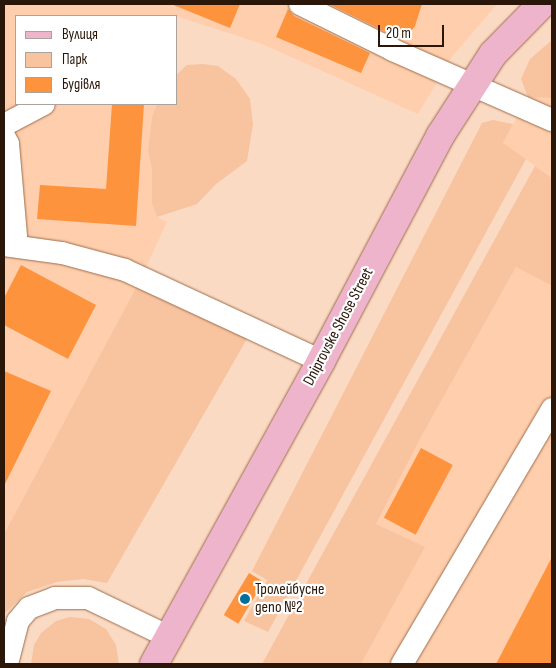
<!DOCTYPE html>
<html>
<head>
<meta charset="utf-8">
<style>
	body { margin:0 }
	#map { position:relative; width:556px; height:668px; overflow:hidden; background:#fbdac4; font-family:"Sofia Sans Condensed",sans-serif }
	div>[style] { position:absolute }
	.built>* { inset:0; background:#ffcead }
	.green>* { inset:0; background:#f8c39f }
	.building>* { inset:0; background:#fe933e; transform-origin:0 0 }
	.roads { filter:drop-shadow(0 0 1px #9d6d4b) drop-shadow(0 0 1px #9d6d4b) }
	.minor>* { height:22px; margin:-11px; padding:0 11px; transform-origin:11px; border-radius:11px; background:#fff }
	.major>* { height:28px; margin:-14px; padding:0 14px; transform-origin:14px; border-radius:14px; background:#eeb4cb }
	.dots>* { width:14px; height:14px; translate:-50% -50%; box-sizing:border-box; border:2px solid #fff; border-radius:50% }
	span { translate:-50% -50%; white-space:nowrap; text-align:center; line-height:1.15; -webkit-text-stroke:4.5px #fff; paint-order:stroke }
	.street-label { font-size:16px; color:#2a1709 }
	.poi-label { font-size:16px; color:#2a1709 }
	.left { translate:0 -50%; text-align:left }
	.frame { position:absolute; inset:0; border:5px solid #2a1709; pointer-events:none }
	.legend { position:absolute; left:15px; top:15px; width:162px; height:90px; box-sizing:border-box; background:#fff; border:1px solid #aaa29d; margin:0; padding:6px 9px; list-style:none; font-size:15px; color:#2a1709 }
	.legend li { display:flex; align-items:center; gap:10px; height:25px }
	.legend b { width:25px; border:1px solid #aaa29d }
	.scale { position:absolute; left:378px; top:25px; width:66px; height:22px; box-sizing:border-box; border:2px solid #2a1709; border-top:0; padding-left:6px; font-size:15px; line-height:18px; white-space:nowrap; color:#2a1709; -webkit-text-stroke:4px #fff; paint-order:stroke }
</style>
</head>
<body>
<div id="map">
	<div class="built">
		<i style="clip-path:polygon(4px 4px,497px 4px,451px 58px,418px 114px,262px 44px,176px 16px,16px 16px,16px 104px,157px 104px,152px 117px,148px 151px,152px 169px,152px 203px,157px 217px,167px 222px,138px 284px,4px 534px)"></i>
		<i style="clip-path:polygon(528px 97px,552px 98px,552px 178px,503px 143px)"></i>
		<i style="clip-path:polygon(516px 267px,552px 286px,552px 664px,361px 664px,424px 548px,376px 524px,422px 434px)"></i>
	</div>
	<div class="green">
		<i style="clip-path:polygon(552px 40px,552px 98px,528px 97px,521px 79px,530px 59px)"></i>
		<i style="clip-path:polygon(203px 64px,218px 66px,236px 79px,250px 99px,253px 124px,247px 161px,216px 184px,197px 204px,157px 217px,152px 203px,152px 169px,148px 151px,152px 117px,157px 104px,176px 104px,176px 75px,187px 65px)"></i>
		<i style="clip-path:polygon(493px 120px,513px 124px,503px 143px,526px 159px,268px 632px,244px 621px,267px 580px,252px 571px,482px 123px)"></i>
		<i style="clip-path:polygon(535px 166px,552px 178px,552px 286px,516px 267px,422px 435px,376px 524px,425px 547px,361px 664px,262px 664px)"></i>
		<i style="clip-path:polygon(138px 284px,248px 337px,107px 583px,83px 579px,57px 582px,27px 592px,4px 614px,4px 534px)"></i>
		<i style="clip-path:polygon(70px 617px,89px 619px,106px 629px,116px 645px,119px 664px,31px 664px,34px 645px,41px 633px,56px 621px)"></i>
	</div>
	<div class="building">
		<i style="clip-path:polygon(171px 4px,240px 4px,230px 28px)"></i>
		<i style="clip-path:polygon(329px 4px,422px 4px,415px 26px,408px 35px,398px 38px)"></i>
		<i style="clip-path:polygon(288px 9px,294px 16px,370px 53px,361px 73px,276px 37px)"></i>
		<i style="clip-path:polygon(112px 104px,144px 104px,136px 226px,37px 219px,40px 185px,106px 189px)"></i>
		<i style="clip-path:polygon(21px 265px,96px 305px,68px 359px,4px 325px,4px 298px)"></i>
		<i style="clip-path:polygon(4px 371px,51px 391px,4px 486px)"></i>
		<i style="left:421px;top:448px;width:36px;height:79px;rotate:28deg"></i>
		<i style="clip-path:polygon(552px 557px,552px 664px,496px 664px)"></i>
		<i style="left:249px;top:573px;width:17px;height:49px;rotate:31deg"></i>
	</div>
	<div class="roads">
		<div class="minor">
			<i style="left:300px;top:4px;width:104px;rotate:26.3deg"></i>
			<i style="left:393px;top:50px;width:174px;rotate:23.8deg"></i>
			<i style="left:4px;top:125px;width:45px;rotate:-27.7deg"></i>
			<i style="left:4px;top:136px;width:9px;rotate:63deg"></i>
			<i style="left:8px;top:144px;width:102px;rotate:85deg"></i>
			<i style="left:4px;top:245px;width:59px;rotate:7.9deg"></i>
			<i style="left:62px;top:253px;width:65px;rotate:15.1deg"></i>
			<i style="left:125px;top:270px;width:216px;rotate:24.9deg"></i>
			<i style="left:7px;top:664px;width:44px;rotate:-75.7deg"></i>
			<i style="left:18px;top:621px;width:17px;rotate:-50deg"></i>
			<i style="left:29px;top:608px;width:28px;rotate:-21deg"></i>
			<i style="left:55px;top:598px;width:33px"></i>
			<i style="left:88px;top:598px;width:90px;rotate:25.7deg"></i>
			<i style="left:402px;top:664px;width:296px;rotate:-59.5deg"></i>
		</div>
		<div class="major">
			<i style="left:154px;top:664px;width:346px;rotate:-61.1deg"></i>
			<i style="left:321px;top:361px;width:255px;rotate:-62.1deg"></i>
			<i style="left:440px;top:136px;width:98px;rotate:-57.1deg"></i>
			<i style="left:493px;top:54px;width:70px;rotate:-45.6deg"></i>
		</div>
	</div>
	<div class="dots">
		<i style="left:245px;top:599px;background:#046f9b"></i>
	</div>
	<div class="street-label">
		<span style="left:339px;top:327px;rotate:-62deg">Dniprovske Shose Street</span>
	</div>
	<div class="poi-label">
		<span class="left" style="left:255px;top:599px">Тролейбусне<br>депо №2</span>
	</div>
	<div class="frame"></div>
	<ul class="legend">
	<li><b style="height:6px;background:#eeb4cb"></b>Вулиця</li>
	<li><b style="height:14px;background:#f8c39f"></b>Парк</li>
	<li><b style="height:14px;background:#fe933e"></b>Будівля</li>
	</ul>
	<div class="scale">20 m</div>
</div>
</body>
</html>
